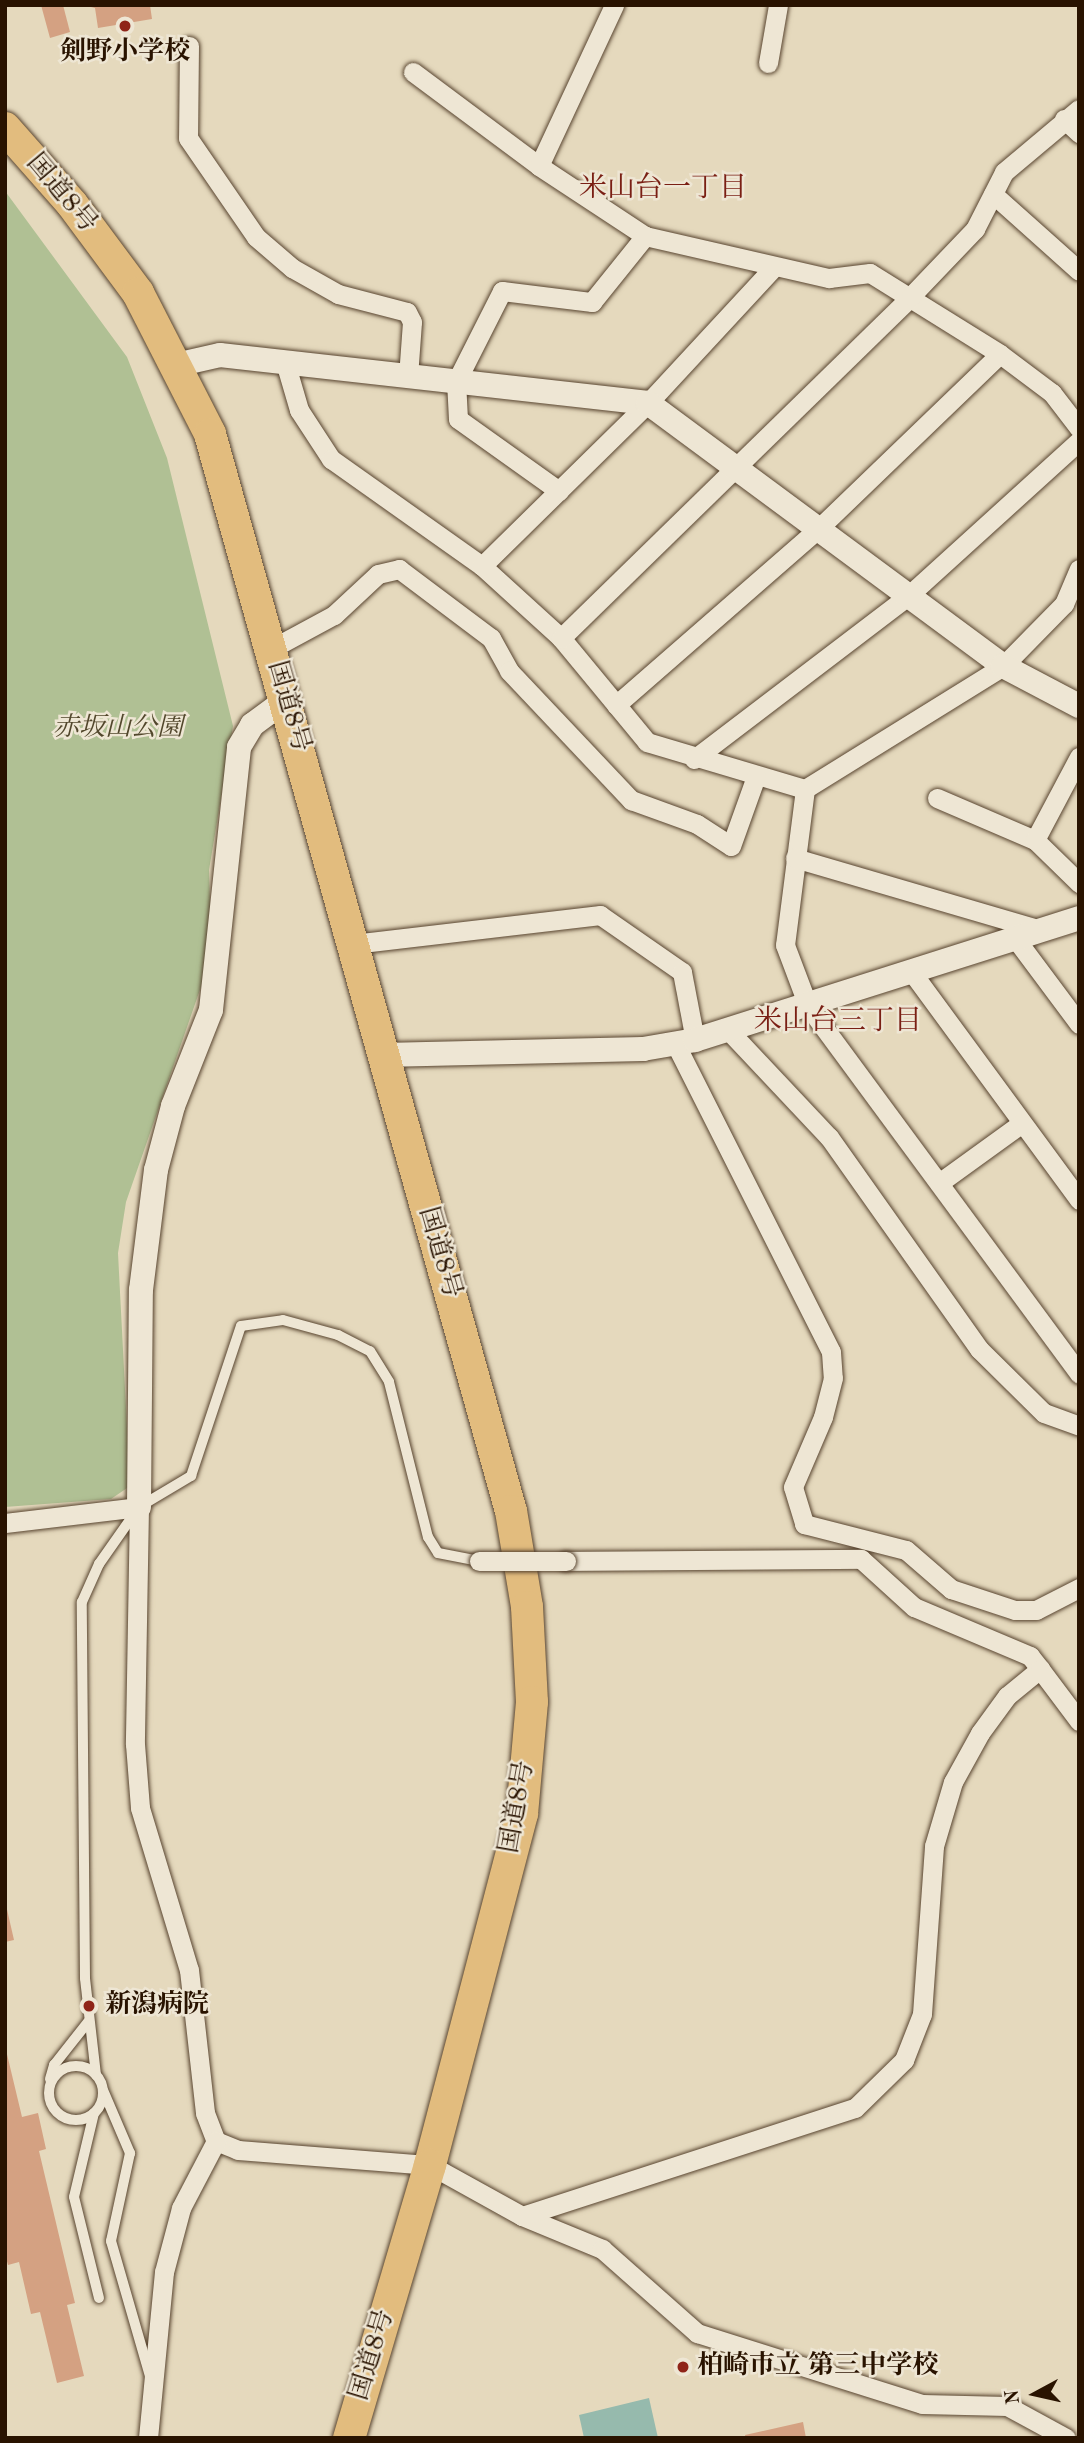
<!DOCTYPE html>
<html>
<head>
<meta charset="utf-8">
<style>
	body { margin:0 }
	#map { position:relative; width:1084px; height:2443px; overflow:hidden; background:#e5d9bd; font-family:"Old Standard TT","Noto Serif JP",serif }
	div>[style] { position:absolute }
	.green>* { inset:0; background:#b0c094 }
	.water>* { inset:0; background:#96baad }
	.building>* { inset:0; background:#d4a182 }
	.roads { filter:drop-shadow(0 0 2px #58442f) drop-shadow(0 0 2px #58442f) }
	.service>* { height:10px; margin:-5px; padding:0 5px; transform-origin:5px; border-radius:5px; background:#eee6d4 }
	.service>.ring { margin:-5px; padding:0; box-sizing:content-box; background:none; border:10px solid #eee6d4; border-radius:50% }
	.minor>* { height:19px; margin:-9.5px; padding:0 9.5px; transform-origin:9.5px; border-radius:9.5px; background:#eee6d4 }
	.tertiary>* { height:24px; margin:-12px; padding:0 12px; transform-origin:12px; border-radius:12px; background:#eee6d4 }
	.trunk>* { height:32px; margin:-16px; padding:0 16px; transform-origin:16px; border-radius:16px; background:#e2bc7e }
	.bridges { filter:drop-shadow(0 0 2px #58442f) drop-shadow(0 0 2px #58442f) }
	.minor-bridge>* { height:19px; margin:-9.5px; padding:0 9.5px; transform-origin:9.5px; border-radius:9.5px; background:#eee6d4 }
	.dots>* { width:19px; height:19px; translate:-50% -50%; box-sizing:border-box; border:4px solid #eee6d4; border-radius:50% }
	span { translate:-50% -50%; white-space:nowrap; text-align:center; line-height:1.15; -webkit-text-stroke:5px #eee6d4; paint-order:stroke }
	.poi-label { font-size:26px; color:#291300; font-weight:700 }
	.left { translate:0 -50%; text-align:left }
	.street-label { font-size:26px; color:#291300 }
	.park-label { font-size:26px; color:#52472c; font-style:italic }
	.neighbourhood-label { font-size:28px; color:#7a1f14 }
	.frame { position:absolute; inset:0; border:7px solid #291300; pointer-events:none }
	.north { position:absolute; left:1000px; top:2359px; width:70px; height:70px; -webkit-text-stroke:5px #eee6d4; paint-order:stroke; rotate:262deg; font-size:19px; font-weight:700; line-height:28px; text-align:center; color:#291300 }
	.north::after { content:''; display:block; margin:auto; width:24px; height:32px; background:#291300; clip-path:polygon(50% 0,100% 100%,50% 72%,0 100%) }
</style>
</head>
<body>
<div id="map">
	<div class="green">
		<i style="clip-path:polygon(5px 191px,127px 357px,167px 458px,233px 726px,209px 870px,211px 930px,202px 984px,126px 1202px,118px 1253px,130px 1486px,111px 1499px,5px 1507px)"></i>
	</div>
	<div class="water">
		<i style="clip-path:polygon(649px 2398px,658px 2438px,584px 2438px,579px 2415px)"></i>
	</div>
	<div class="building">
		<i style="clip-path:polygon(41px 5px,63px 5px,70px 32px,50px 38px)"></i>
		<i style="clip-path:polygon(83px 5px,150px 5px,152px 19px,98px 28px,95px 8px)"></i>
		<i style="clip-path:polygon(6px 1905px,14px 1940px,5px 1942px,5px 1906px)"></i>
		<i style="clip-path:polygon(6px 2050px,22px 2117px,38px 2113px,46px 2149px,39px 2151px,75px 2303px,67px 2305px,84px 2376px,57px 2383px,40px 2312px,31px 2314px,19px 2262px,8px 2265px,5px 2254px)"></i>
		<i style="clip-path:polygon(803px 2422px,806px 2438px,746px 2438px,745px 2435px)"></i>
	</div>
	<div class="roads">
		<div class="service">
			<i class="ring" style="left:49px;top:2066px;width:44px;height:44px"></i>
			<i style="left:96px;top:2075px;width:98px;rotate:-96.5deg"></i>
			<i style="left:85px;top:1978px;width:376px;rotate:-90.5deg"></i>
			<i style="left:82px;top:1602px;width:42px;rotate:-65.9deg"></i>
			<i style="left:99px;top:1564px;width:70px;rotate:-54.9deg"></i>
			<i style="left:139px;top:1507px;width:61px;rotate:-30.8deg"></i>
			<i style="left:191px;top:1476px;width:158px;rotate:-71.6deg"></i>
			<i style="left:241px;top:1326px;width:42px;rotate:-8.1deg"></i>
			<i style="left:283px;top:1320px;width:57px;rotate:15.3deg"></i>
			<i style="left:338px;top:1335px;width:36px;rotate:27deg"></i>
			<i style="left:370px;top:1351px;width:36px;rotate:58deg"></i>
			<i style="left:389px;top:1382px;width:160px;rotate:75.9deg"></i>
			<i style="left:428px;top:1537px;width:19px;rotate:58deg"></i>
			<i style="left:438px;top:1553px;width:42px;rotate:11deg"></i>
			<i style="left:50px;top:2079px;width:15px;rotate:-74deg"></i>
			<i style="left:54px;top:2065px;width:55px;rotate:-51.7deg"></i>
			<i style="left:103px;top:2090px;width:69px;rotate:66.8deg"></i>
			<i style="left:130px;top:2153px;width:90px;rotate:102.2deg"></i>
			<i style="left:111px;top:2241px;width:145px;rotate:73.9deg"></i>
			<i style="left:94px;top:2113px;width:86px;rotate:103.4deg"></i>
			<i style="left:74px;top:2197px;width:104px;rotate:76.1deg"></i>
		</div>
		<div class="minor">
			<i style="left:189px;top:46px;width:92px;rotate:90.6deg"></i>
			<i style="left:188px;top:138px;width:120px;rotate:55.5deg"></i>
			<i style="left:256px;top:237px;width:48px;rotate:40.7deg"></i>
			<i style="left:292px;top:268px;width:53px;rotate:29.5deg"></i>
			<i style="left:338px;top:294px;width:71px;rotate:14.6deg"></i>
			<i style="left:407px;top:312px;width:11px;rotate:63deg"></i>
			<i style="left:412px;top:322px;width:54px;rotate:94.2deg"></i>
			<i style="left:768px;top:63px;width:59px;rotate:-80.2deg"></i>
			<i style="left:413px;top:72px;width:157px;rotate:36.7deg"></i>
			<i style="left:539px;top:166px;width:127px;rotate:33.4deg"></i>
			<i style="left:1064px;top:119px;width:21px;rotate:43deg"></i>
			<i style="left:539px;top:166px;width:178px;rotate:-65deg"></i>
			<i style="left:993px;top:194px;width:115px;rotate:41.8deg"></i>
			<i style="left:285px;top:362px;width:50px;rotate:73.7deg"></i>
			<i style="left:299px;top:410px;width:59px;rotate:56.9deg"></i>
			<i style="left:331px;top:459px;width:185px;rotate:35.3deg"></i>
			<i style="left:482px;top:566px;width:107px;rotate:42.3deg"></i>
			<i style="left:561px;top:638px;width:135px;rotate:50.4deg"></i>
			<i style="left:647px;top:742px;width:165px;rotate:16.6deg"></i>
			<i style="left:805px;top:789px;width:233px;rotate:-31.8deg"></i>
			<i style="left:1003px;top:666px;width:87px;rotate:-45.5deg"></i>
			<i style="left:1064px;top:604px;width:38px;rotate:-67deg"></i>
			<i style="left:559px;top:491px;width:124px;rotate:-144.5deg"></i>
			<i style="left:458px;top:419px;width:37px;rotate:-93deg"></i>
			<i style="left:456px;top:382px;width:102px;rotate:-63.2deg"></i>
			<i style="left:502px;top:291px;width:91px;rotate:7deg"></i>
			<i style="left:592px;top:302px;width:85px;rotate:-51.2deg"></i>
			<i style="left:645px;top:236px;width:189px;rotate:12.9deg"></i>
			<i style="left:829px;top:278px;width:41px;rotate:-7deg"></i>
			<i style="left:870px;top:273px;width:153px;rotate:31.9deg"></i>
			<i style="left:1000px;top:354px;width:65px;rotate:36.9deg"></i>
			<i style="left:1052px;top:393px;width:44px;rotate:52.4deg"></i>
			<i style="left:482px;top:566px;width:233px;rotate:-44.5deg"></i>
			<i style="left:648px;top:403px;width:185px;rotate:-47.2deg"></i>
			<i style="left:561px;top:638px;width:489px;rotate:-44.3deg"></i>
			<i style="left:911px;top:296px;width:93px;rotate:-46.3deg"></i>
			<i style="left:975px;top:229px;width:64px;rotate:-63deg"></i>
			<i style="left:1004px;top:172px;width:98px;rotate:-40deg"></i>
			<i style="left:271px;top:649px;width:72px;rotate:-28.4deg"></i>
			<i style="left:334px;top:615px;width:60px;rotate:-43deg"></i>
			<i style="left:378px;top:574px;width:22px;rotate:-13deg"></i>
			<i style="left:399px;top:569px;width:115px;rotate:36.9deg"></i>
			<i style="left:491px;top:638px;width:38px;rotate:61deg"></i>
			<i style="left:509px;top:671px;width:178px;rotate:46.6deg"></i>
			<i style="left:631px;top:800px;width:70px;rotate:20deg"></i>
			<i style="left:697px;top:824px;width:40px;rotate:32.9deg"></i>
			<i style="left:731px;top:846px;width:74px;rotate:-70.3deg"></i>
			<i style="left:616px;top:705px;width:268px;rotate:-41.1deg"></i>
			<i style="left:818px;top:529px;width:252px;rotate:-43.9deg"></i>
			<i style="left:694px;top:759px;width:269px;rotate:-37.3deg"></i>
			<i style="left:908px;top:596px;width:231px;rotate:-42.2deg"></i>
			<i style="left:805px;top:789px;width:157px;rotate:97.3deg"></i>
			<i style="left:785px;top:945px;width:65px;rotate:69.3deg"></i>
			<i style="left:808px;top:1006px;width:457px;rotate:53.6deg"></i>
			<i style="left:937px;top:798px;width:107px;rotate:23.2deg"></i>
			<i style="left:1035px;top:840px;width:62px;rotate:44.3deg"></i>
			<i style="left:1035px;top:840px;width:94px;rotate:-62.1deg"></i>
			<i style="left:795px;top:858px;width:256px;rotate:16.3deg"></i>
			<i style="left:1015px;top:938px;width:107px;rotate:53.3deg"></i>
			<i style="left:353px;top:944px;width:249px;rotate:-6.7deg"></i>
			<i style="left:600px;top:915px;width:100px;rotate:34.8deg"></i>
			<i style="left:682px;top:972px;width:69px;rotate:79.2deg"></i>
			<i style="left:911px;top:971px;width:284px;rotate:53.7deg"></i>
			<i style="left:728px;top:1030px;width:147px;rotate:46.7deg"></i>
			<i style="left:829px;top:1137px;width:260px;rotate:54.7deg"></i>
			<i style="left:979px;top:1349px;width:91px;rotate:44.6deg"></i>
			<i style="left:1044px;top:1413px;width:37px;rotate:20deg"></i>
			<i style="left:675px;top:1043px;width:346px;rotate:63.2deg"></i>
			<i style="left:831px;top:1352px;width:26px;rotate:86deg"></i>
			<i style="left:833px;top:1378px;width:40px;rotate:104.4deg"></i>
			<i style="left:823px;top:1417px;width:76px;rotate:113.2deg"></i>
			<i style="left:793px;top:1487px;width:39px;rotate:73deg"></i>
			<i style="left:804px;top:1524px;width:105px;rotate:14.3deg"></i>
			<i style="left:906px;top:1550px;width:60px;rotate:40.9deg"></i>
			<i style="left:951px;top:1589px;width:67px;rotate:18.2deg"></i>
			<i style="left:1015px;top:1610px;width:21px"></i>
			<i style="left:1036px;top:1610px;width:48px;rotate:-27.1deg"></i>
			<i style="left:939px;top:1183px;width:102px;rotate:-35.9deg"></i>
			<i style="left:5px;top:1523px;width:135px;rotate:-6.8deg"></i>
			<i style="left:139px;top:1507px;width:237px;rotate:91deg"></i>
			<i style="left:135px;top:1744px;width:64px;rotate:85.5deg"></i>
			<i style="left:140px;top:1808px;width:169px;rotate:73.2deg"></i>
			<i style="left:189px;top:1970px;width:144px;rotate:83.6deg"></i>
			<i style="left:205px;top:2113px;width:30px;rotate:69deg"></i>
			<i style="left:216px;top:2141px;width:24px;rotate:22deg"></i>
			<i style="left:238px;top:2150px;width:193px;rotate:4.5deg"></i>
			<i style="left:430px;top:2165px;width:105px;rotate:29deg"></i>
			<i style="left:522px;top:2216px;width:87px;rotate:22.4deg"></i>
			<i style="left:602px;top:2249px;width:127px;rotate:41.5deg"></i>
			<i style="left:697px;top:2333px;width:236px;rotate:17.5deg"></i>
			<i style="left:922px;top:2404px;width:85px;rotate:1.3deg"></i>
			<i style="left:1007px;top:2406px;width:67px;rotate:28.5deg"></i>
			<i style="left:566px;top:1561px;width:295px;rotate:-0.4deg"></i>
			<i style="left:861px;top:1559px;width:72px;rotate:42.2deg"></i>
			<i style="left:914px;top:1607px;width:126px;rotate:22.9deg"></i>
			<i style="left:1030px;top:1656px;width:16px;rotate:52deg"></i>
			<i style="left:522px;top:2216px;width:350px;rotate:-18deg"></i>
			<i style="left:855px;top:2108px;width:69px;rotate:-44.4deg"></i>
			<i style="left:904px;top:2060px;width:49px;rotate:-68.6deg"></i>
			<i style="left:922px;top:2014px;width:168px;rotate:-85.9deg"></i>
			<i style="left:934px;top:1846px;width:67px;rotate:-73.5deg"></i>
			<i style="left:953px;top:1782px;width:56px;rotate:-61.1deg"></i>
			<i style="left:980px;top:1733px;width:46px;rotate:-53.9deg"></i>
			<i style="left:1007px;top:1696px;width:43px;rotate:-39.3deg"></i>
			<i style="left:1040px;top:1669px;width:65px;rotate:53.1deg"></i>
			<i style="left:148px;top:2438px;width:167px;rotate:-84.5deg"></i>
			<i style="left:164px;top:2272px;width:66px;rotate:-75.1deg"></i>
			<i style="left:181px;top:2208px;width:76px;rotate:-62.4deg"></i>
		</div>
		<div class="tertiary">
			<i style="left:176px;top:365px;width:45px;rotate:-12.8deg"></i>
			<i style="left:220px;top:355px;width:431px;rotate:6.4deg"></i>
			<i style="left:648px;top:403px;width:442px;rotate:36.5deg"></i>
			<i style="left:1003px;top:666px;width:86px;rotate:27.8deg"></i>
			<i style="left:383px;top:1055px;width:260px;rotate:-1.3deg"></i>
			<i style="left:643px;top:1049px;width:53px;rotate:-9.8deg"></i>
			<i style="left:695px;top:1040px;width:403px;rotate:-17.6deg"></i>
			<i style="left:139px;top:1507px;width:217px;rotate:-89.5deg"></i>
			<i style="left:141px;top:1290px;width:121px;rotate:-82.9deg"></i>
			<i style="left:156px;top:1170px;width:66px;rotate:-75.1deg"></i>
			<i style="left:173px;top:1106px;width:103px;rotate:-68.4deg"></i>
			<i style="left:211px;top:1010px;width:264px;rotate:-83.9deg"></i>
			<i style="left:239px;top:747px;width:26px;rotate:-59deg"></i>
			<i style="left:252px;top:725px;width:44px;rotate:-36.6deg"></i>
		</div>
		<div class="trunk">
			<i style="left:5px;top:128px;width:101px;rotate:48.6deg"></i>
			<i style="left:72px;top:204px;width:111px;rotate:53.4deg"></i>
			<i style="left:138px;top:293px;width:158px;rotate:62.9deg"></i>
			<i style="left:210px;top:434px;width:1118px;rotate:74.39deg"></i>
			<i style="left:511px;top:1511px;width:97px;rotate:80.5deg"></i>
			<i style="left:527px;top:1607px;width:95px;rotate:87deg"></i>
			<i style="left:532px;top:1702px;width:112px;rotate:95.1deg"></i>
			<i style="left:522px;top:1814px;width:363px;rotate:104.7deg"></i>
			<i style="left:430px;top:2165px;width:285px;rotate:106.5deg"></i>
		</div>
	</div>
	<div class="bridges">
		<div class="minor-bridge">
			<i style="left:479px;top:1561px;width:87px"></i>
		</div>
	</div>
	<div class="dots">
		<i style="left:125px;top:26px;background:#8f2418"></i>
		<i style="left:89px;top:2006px;background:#8f2418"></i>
		<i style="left:683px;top:2367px;background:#8f2418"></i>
	</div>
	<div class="poi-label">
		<span style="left:125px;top:53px">剣野小学校</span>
		<span class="left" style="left:105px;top:2006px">新潟病院</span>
		<span class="left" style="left:697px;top:2367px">柏崎市立 第三中学校</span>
	</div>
	<div class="street-label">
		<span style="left:61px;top:194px;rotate:50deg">国道8号</span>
		<span style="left:288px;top:707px;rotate:74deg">国道8号</span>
		<span style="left:439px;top:1253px;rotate:74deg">国道8号</span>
		<span style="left:518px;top:1807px;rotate:-80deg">国道8号</span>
		<span style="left:373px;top:2355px;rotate:-73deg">国道8号</span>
	</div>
	<div class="park-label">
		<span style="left:118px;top:729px">赤坂山公園</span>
	</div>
	<div class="neighbourhood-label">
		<span style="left:663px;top:189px">米山台一丁目</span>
		<span style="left:838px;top:1022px">米山台三丁目</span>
	</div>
	<div class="frame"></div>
	<div class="north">N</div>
</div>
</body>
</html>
